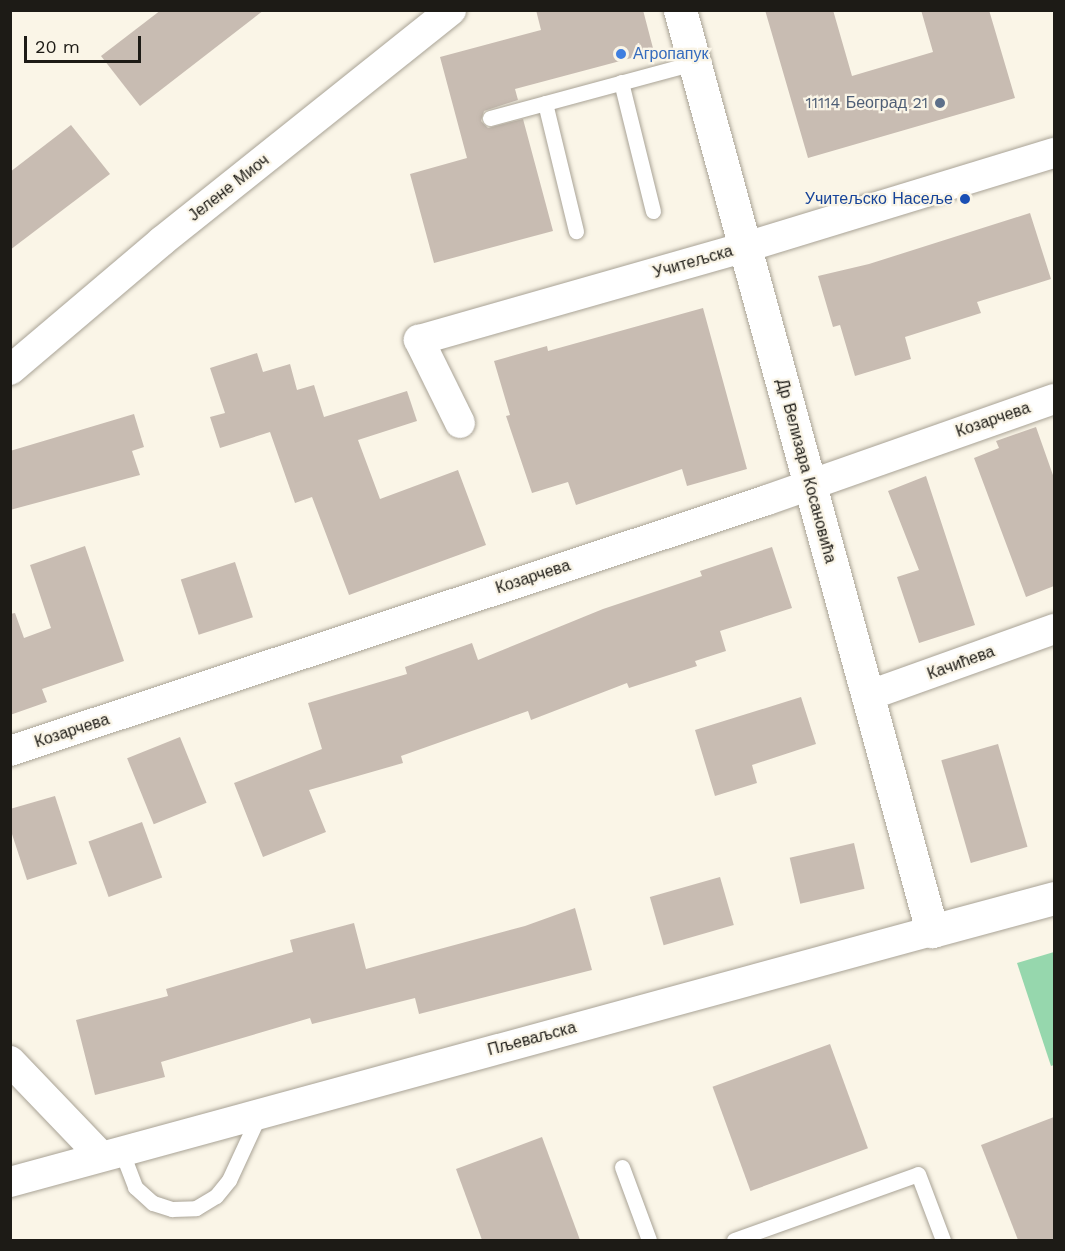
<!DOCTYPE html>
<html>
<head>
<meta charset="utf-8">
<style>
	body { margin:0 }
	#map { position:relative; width:1065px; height:1251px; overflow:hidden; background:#faf5e7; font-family:"Work Sans",sans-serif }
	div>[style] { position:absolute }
	.forest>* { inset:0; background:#96d7ad }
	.building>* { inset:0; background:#c8bcb2; transform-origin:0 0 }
	.roads { filter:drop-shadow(0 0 2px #a9a396) drop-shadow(0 0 2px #a9a396) }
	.lane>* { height:15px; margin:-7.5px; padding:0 7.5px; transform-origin:7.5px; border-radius:7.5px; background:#fff }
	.street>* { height:30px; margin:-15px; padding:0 15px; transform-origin:15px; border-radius:15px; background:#fff }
	.secondary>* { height:33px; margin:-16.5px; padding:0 16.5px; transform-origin:16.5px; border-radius:16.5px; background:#fff }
	.dots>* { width:16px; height:16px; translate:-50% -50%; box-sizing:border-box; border:3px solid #faf5e7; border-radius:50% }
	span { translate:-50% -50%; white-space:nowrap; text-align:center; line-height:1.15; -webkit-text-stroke:4.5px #faf5e7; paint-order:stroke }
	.shop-label { font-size:16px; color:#366cbe }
	.left { translate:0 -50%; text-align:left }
	.service-label { font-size:16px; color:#4e5e75 }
	.right { translate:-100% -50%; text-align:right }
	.street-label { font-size:16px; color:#1d1b16 }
	.transit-label { font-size:16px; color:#164399 }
	.frame { position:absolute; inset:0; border:12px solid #1d1b16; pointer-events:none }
	.scale { position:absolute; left:24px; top:36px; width:117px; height:27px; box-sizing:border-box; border:3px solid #1d1b16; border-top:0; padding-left:8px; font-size:18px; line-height:21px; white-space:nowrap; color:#1d1b16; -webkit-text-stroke:4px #faf5e7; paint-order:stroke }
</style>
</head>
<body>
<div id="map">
	<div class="forest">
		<i style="clip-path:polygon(1054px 952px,1054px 1065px,1051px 1066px,1017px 963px)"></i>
	</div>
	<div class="building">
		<i style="clip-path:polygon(161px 10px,264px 10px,140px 106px,101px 56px)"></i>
		<i style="clip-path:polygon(536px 10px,643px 10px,654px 52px,515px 89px,518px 100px,484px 111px,481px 121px,488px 128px,523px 119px,553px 231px,434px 263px,410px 174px,467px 158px,440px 57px,541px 30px)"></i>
		<i style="clip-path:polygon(765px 10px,833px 10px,852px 76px,933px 52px,921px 10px,989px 10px,1015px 98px,808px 158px)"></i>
		<i style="clip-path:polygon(71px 125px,110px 174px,10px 250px,10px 172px)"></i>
		<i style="clip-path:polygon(1030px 213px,1051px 279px,977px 302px,981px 313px,905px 337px,911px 359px,855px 376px,840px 325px,833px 327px,818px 276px,869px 264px)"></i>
		<i style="clip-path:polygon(703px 308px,747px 469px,687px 486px,682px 469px,576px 505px,568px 482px,532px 493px,506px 416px,510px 415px,494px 361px,547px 346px,548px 351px)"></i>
		<i style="clip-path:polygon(257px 353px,263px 372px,290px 364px,297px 390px,314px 385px,324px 417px,407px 391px,417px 421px,358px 440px,380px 499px,458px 470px,486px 545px,349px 595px,312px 497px,295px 503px,270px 432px,220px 448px,210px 417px,225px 413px,210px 368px)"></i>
		<i style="clip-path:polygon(134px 414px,144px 447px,132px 451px,140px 475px,10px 510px,10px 451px)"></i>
		<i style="clip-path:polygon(1036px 427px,1054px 478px,1054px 586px,1026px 597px,974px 458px,999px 448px,996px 441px)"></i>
		<i style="clip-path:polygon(926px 476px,975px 625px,919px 643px,897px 577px,919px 570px,888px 491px)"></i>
		<i style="clip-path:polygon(85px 546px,124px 661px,42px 689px,47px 702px,10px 715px,10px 614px,15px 613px,24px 638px,51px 628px,30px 565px)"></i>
		<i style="clip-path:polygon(772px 547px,792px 608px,720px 631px,726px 651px,695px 661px,697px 666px,629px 688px,627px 683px,531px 720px,528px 711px,401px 756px,403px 763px,309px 790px,326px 832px,263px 857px,234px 783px,322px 749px,308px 703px,407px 674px,405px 667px,472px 643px,478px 660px,603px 609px,702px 576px,700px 571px)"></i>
		<i style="left:235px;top:562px;width:58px;height:57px;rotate:72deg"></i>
		<i style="clip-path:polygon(801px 697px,816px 744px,752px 765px,757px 783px,715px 796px,695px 730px)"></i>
		<i style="left:180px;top:737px;width:71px;height:57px;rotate:68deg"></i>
		<i style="left:998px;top:744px;width:107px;height:59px;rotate:74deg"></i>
		<i style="clip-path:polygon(55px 796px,77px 864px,27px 880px,10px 828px,10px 809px)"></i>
		<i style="left:142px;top:822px;width:59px;height:57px;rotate:70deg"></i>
		<i style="left:854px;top:843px;width:47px;height:66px;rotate:77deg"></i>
		<i style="left:720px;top:877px;width:50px;height:73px;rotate:74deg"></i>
		<i style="clip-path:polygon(575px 908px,592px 970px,419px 1014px,415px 998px,312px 1024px,310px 1018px,161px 1062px,165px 1077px,95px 1095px,76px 1020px,168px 996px,166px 989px,293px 952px,290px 940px,354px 923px,366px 969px,525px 926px)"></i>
		<i style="left:830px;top:1044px;width:111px;height:125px;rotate:70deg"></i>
		<i style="clip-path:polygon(1054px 1117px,1054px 1240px,1018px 1240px,981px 1145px)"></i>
		<i style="clip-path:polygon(542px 1137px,580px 1240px,482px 1240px,456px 1169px)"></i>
	</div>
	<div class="roads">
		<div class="lane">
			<i style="left:621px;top:82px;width:133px;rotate:76.1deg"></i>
			<i style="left:545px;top:103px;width:132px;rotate:76.4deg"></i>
			<i style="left:490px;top:118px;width:211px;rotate:-15.1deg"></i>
			<i style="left:121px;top:1150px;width:40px;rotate:69deg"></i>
			<i style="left:135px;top:1187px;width:24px;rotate:42deg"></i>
			<i style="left:153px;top:1203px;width:20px;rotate:18deg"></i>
			<i style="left:172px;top:1209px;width:24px;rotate:-2deg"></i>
			<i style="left:196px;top:1208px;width:23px;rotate:-31deg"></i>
			<i style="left:216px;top:1196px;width:21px;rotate:-51deg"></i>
			<i style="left:229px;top:1180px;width:74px;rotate:-65.2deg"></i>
			<i style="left:622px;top:1167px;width:78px;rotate:69.7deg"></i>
			<i style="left:734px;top:1240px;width:195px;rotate:-19.7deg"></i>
			<i style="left:918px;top:1174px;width:71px;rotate:69.3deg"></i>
		</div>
		<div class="street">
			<i style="left:10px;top:370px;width:199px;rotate:-40.3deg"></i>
			<i style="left:162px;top:241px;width:370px;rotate:-38.6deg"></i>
			<i style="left:460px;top:423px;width:93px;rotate:-116.3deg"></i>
			<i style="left:419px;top:340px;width:340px;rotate:-15.9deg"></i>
			<i style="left:746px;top:247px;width:322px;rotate:-17deg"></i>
			<i style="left:867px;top:696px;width:199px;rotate:-19.7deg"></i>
			<i style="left:10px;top:751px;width:798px;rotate:-18.34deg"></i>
			<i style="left:767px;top:500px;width:304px;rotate:-19.4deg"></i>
			<i style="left:10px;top:1061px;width:132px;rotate:46.2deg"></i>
			<i style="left:10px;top:1182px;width:956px;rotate:-15.23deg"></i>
		</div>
		<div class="secondary">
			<i style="left:680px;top:10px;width:955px;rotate:74.7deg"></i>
			<i style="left:932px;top:931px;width:126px;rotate:-15.1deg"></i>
		</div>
	</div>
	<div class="dots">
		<i style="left:621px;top:54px;background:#3f7fe0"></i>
		<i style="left:940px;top:103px;background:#5c6f8a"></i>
		<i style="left:965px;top:199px;background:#1a4fb4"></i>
	</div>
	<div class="shop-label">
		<span class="left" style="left:633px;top:54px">Агропапук</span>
	</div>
	<div class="service-label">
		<span class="right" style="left:928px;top:103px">11114 Београд 21</span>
	</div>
	<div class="street-label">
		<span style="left:229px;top:188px;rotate:-38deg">Јелене Миоч</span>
		<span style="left:693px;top:262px;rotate:-16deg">Учитељска</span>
		<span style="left:993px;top:420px;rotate:-19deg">Козарчева</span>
		<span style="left:806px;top:471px;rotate:75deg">Др Велизара Косановића</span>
		<span style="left:533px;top:577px;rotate:-18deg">Козарчева</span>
		<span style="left:961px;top:663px;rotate:-20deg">Качићева</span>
		<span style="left:72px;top:731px;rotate:-18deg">Козарчева</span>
		<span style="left:532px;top:1039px;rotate:-15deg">Пљеваљска</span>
	</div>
	<div class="transit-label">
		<span class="right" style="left:953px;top:199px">Учитељско Насеље</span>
	</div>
	<div class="frame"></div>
	<div class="scale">20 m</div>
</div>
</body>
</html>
